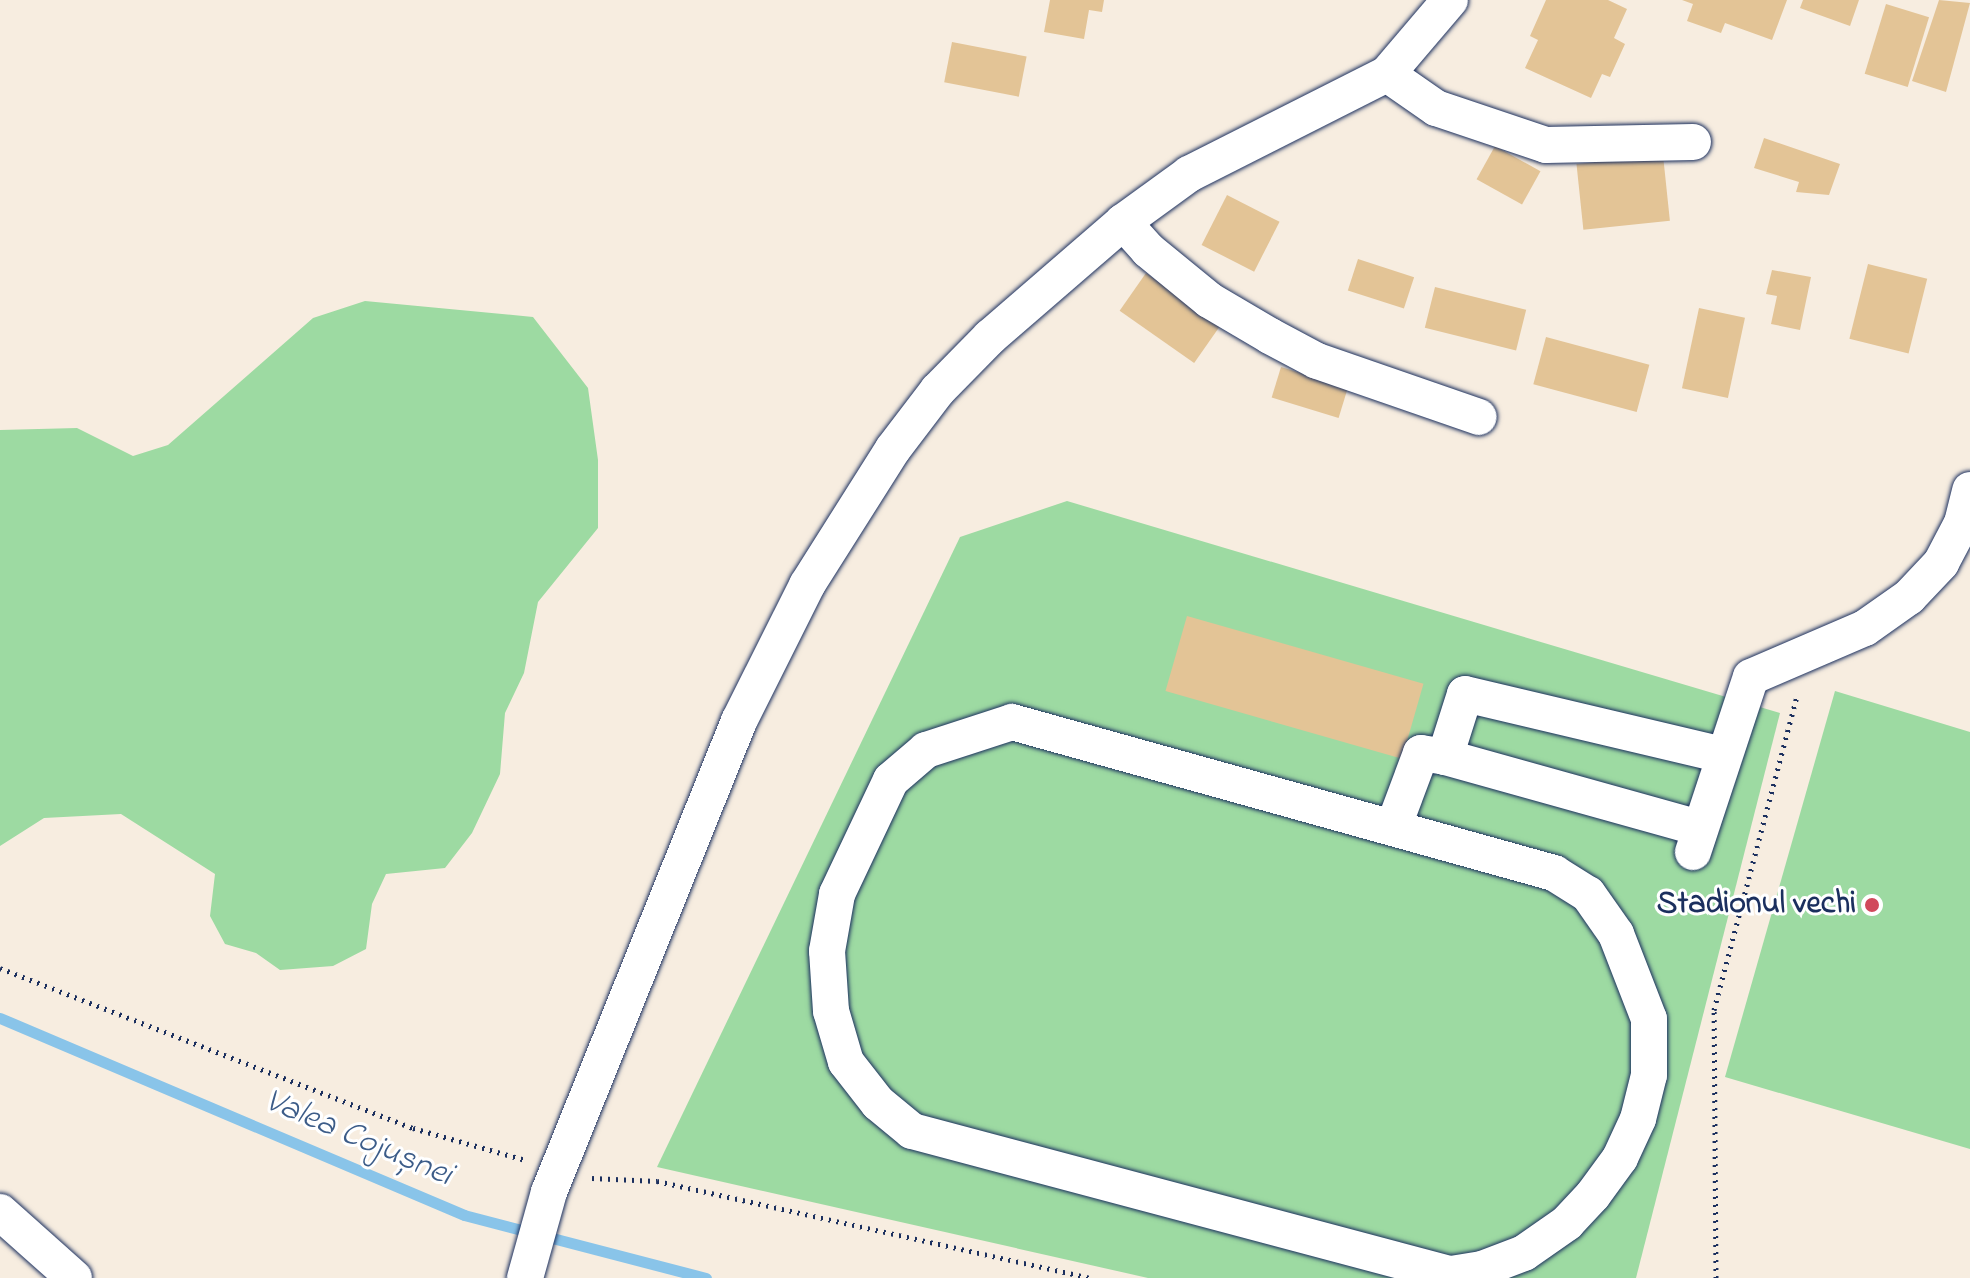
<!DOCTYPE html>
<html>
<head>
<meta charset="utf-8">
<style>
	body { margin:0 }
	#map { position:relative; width:1970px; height:1278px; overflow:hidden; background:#f7ede0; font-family:"Indie Flower",sans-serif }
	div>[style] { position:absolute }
	.green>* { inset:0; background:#9ddaa2 }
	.stream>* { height:11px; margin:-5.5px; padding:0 5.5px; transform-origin:5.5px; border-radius:5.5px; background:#89c4e9 }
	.building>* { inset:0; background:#e3c496; transform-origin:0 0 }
	.path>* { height:5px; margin-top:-2.5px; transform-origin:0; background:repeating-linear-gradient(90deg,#1b2f5e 0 2px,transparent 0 8px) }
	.roads { filter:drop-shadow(0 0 2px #1b2f5e) drop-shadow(0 0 2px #1b2f5e) }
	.minor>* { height:36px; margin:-18px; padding:0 18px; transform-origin:18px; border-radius:18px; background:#fff }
	.dots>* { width:22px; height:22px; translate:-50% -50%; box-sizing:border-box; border:4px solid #fff; border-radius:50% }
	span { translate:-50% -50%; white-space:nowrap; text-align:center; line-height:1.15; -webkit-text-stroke:6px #fff; paint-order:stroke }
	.poi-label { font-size:32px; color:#1b2f5e; font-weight:700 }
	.right { translate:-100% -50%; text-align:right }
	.water-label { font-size:34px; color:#3c5c88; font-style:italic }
</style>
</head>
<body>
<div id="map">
	<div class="green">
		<i style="clip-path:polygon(365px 301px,533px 317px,588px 388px,598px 460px,598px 528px,538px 602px,524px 673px,505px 713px,500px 774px,472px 833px,445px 868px,386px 874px,372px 904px,366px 949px,333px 966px,280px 970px,256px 953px,225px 944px,210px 916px,215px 874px,121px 814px,44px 818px,0 846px,0 430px,77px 428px,133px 456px,168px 445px,313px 318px)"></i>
		<i style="clip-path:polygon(1067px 501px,1780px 713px,1636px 1278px,1148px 1278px,657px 1167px,960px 537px)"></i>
		<i style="clip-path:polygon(1835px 691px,1970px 732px,1970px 1149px,1725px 1077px)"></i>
	</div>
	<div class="stream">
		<i style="left:0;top:1018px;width:504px;rotate:23deg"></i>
		<i style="left:464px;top:1215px;width:250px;rotate:14.6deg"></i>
	</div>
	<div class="building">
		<i style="clip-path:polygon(1050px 0,1104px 0,1102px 12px,1089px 10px,1084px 39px,1044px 32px)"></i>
		<i style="clip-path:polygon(1546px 0,1608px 0,1627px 9px,1614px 38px,1625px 44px,1610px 77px,1602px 74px,1591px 98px,1525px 68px,1538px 40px,1530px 36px)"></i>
		<i style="clip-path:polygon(1682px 0,1787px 0,1772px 40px,1725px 23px,1721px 33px,1687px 21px,1693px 4px)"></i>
		<i style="clip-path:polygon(1803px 0,1859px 0,1850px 26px,1800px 8px)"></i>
		<i style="clip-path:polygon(1939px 0,1970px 3px,1946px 92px,1912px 81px)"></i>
		<i style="left:1886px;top:4px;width:45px;height:73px;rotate:17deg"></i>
		<i style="left:952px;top:42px;width:76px;height:41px;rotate:11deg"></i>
		<i style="clip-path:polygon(1764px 138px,1840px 164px,1829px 195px,1796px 192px,1799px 182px,1754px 168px)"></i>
		<i style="left:1495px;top:146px;width:52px;height:38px;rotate:29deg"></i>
		<i style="left:1663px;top:155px;width:66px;height:87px;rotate:84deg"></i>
		<i style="left:1227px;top:195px;width:59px;height:56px;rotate:27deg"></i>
		<i style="left:1358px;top:259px;width:59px;height:33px;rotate:18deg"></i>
		<i style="left:1868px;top:264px;width:61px;height:77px;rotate:14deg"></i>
		<i style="clip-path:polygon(1772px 270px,1811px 277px,1800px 330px,1771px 324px,1777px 296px,1766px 294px)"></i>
		<i style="left:1146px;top:273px;width:91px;height:46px;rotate:35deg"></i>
		<i style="left:1435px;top:287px;width:94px;height:42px;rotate:14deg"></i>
		<i style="left:1699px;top:308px;width:47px;height:82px;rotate:12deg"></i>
		<i style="left:1546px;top:337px;width:107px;height:49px;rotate:15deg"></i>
		<i style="left:1281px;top:367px;width:70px;height:32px;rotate:17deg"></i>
		<i style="left:1187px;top:616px;width:246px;height:78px;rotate:16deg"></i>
	</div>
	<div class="path">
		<i style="left:0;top:968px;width:443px;rotate:21.2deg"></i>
		<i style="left:413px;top:1128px;width:116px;rotate:15.9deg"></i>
		<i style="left:592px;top:1178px;width:65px;rotate:2.6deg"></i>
		<i style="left:657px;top:1181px;width:445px;rotate:12.6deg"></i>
		<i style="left:1716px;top:1278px;width:268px;rotate:-90.4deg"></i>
		<i style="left:1714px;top:1010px;width:325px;rotate:-75.2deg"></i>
	</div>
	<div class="roads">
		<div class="minor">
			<i style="left:1387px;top:74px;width:60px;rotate:34.8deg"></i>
			<i style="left:1436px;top:108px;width:116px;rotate:18.6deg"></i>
			<i style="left:1546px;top:145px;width:147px;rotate:-1.2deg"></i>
			<i style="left:1123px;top:222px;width:38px;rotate:48deg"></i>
			<i style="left:1148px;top:250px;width:79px;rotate:39.3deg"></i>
			<i style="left:1209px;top:300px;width:71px;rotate:30.5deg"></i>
			<i style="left:1270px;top:336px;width:53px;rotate:28deg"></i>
			<i style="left:1317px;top:361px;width:171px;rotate:19.1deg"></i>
			<i style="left:1012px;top:722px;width:563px;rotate:15.57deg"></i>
			<i style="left:1554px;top:873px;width:40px;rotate:32deg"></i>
			<i style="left:1588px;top:894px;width:49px;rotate:55deg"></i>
			<i style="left:1616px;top:934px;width:91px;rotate:68.8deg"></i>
			<i style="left:1649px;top:1019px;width:56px;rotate:90deg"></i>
			<i style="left:1649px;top:1075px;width:45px;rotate:104deg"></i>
			<i style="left:1638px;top:1119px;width:43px;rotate:114.8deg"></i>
			<i style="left:1620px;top:1158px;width:46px;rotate:126.1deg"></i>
			<i style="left:1593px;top:1195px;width:38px;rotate:133deg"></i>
			<i style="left:1567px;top:1223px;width:52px;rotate:145.1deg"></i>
			<i style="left:1524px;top:1253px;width:45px;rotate:159.1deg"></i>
			<i style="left:1482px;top:1269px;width:33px;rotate:171deg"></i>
			<i style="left:1449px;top:1274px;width:556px;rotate:-165.09deg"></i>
			<i style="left:912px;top:1131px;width:44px;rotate:-140.5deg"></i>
			<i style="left:878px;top:1103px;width:52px;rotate:-128deg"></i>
			<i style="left:846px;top:1062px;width:53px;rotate:-106.4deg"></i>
			<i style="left:831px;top:1011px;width:60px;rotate:-93.8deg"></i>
			<i style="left:827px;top:951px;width:58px;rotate:-80deg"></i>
			<i style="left:837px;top:894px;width:126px;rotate:-64.7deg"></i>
			<i style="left:891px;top:780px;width:46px;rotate:-40.6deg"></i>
			<i style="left:926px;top:750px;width:90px;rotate:-18deg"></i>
			<i style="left:1445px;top:757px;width:265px;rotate:15.6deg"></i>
			<i style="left:1393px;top:828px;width:80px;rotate:-69.5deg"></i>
			<i style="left:1421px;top:753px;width:24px;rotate:9deg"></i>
			<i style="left:1445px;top:757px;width:66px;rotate:-72.4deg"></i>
			<i style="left:1465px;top:694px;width:265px;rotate:13.3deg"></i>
			<i style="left:1693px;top:852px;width:184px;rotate:-71.7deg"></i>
			<i style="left:1751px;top:677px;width:124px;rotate:-23.3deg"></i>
			<i style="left:1865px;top:628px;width:54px;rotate:-35.2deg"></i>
			<i style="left:1909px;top:597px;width:47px;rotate:-46.7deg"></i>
			<i style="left:1941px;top:563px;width:45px;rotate:-62.3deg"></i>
			<i style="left:1962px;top:523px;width:34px;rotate:-76deg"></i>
			<i style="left:0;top:1212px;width:99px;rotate:41.7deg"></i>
			<i style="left:525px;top:1278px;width:89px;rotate:-74.4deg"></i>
			<i style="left:549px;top:1192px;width:508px;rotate:-68.03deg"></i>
			<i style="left:739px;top:721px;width:152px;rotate:-63.4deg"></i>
			<i style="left:807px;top:585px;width:161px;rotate:-57.7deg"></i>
			<i style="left:893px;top:449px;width:74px;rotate:-52.7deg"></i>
			<i style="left:938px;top:390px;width:74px;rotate:-45.5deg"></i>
			<i style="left:990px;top:337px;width:176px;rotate:-40.8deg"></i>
			<i style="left:1123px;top:222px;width:82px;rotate:-36deg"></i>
			<i style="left:1189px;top:174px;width:222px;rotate:-26.8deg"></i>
			<i style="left:1387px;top:74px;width:97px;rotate:-49.6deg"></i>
		</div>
	</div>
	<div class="dots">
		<i style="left:1872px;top:905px;background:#d1495b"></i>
	</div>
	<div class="poi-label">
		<span class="right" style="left:1856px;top:905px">Stadionul vechi</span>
	</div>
	<div class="water-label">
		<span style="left:358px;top:1139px;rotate:23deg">Valea Cojușnei</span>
	</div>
</div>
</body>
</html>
